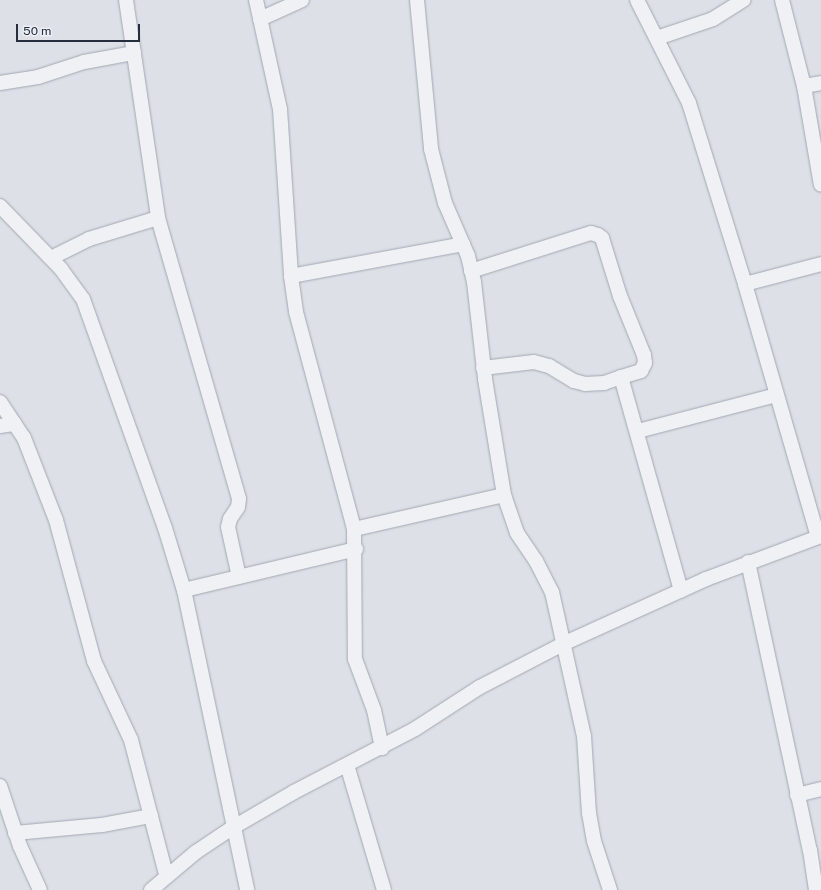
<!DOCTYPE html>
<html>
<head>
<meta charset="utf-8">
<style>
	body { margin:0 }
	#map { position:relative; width:821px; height:890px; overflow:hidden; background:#dde0e7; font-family:"Public Sans",sans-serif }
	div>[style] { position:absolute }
	.roads { filter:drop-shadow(0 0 1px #a2a7b1) drop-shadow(0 0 1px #a2a7b1) }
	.minor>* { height:14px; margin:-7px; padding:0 7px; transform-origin:7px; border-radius:7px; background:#eff1f5 }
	span { translate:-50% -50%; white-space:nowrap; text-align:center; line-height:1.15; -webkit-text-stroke:3px #eceff5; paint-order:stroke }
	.scale { position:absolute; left:16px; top:24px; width:124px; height:18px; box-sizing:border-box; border:2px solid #262e3e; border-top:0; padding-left:5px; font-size:12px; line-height:14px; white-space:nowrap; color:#262e3e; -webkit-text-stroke:3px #eceff5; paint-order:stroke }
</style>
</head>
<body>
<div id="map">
	<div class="roads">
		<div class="minor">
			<i style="left:126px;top:0;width:220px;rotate:81.6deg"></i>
			<i style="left:158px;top:218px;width:292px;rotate:73.9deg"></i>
			<i style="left:239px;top:499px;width:8px;rotate:97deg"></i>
			<i style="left:238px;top:507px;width:14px;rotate:124deg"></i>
			<i style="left:230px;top:519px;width:8px;rotate:104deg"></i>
			<i style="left:228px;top:527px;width:51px;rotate:77.6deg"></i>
			<i style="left:256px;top:0;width:112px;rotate:77.6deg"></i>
			<i style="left:280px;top:109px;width:167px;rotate:86.2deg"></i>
			<i style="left:291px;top:276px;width:36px;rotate:82deg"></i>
			<i style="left:296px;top:312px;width:225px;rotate:75deg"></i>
			<i style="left:354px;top:529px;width:130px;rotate:89.6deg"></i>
			<i style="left:355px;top:659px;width:54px;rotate:69.6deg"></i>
			<i style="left:374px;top:710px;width:39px;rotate:78deg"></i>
			<i style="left:417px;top:0;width:150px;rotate:84.6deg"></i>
			<i style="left:431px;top:149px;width:56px;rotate:75.5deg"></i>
			<i style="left:445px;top:203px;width:58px;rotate:66.5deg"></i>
			<i style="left:468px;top:256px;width:27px;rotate:77deg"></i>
			<i style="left:474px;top:282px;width:98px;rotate:83.5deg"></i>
			<i style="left:485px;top:379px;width:118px;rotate:80.7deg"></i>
			<i style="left:504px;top:495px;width:40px;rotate:71.1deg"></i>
			<i style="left:517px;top:533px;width:34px;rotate:56deg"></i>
			<i style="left:536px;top:561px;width:35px;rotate:63deg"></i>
			<i style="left:552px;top:592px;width:148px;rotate:77.5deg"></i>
			<i style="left:584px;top:736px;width:77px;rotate:86.3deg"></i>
			<i style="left:589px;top:813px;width:28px;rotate:80deg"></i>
			<i style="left:594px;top:841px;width:52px;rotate:71.9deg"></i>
			<i style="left:637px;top:0;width:115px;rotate:63.2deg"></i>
			<i style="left:689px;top:103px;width:189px;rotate:72.8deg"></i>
			<i style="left:745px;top:284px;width:263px;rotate:73.9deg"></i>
			<i style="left:782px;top:0;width:89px;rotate:75.7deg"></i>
			<i style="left:804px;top:86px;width:100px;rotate:80.3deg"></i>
			<i style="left:260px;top:19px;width:46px;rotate:-24.3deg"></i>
			<i style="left:657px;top:38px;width:59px;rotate:-18.7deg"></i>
			<i style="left:713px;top:19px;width:36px;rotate:-32deg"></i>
			<i style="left:0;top:83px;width:38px;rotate:-9deg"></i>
			<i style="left:38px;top:77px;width:48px;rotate:-18.1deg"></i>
			<i style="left:84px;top:62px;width:51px;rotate:-10.2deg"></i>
			<i style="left:804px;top:86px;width:17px;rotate:-10deg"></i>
			<i style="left:0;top:206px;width:88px;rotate:45.9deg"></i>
			<i style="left:61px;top:269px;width:37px;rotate:54deg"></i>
			<i style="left:83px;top:299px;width:243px;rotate:70.3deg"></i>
			<i style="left:165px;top:528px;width:65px;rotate:73deg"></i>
			<i style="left:184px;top:590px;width:307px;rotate:78.1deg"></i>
			<i style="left:51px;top:258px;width:42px;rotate:-26.6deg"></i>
			<i style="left:89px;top:239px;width:72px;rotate:-16.9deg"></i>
			<i style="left:471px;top:271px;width:126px;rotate:-17.6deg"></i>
			<i style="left:591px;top:233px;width:7px;rotate:16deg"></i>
			<i style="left:598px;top:235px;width:5px;rotate:37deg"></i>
			<i style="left:602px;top:238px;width:61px;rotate:72.8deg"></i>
			<i style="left:620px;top:296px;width:64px;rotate:67.9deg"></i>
			<i style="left:644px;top:355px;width:8px;rotate:83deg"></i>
			<i style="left:645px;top:363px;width:9px;rotate:117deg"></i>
			<i style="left:641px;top:371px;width:21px;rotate:163deg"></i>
			<i style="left:291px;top:276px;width:175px;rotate:-10.5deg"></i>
			<i style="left:745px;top:284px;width:79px;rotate:-14.7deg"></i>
			<i style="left:483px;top:368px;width:51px;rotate:-6.7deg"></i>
			<i style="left:534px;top:362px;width:16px;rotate:15deg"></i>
			<i style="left:549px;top:366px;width:29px;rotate:31deg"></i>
			<i style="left:574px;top:381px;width:11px;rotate:15deg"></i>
			<i style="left:585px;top:384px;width:19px;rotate:-3deg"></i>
			<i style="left:604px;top:383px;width:18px;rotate:-19deg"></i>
			<i style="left:621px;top:377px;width:222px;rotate:74.3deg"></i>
			<i style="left:0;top:402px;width:43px;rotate:56.3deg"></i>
			<i style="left:24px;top:438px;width:88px;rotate:68.7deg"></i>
			<i style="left:56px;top:520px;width:146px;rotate:74.9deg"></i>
			<i style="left:94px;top:661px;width:87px;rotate:64.9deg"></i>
			<i style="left:131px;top:740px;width:138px;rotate:75.4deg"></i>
			<i style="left:0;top:426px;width:15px;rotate:-8deg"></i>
			<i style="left:638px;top:431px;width:143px;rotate:-14.6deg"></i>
			<i style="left:354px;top:529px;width:154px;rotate:-12.8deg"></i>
			<i style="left:748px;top:562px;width:295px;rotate:77.9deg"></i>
			<i style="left:810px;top:850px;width:40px;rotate:81.5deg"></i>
			<i style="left:184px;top:590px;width:177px;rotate:-13.4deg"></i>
			<i style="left:347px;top:765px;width:130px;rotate:73.5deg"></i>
			<i style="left:0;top:786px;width:63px;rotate:71.6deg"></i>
			<i style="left:20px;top:846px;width:48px;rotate:65.6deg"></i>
			<i style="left:797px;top:795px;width:25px;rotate:-14deg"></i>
			<i style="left:15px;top:833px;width:87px;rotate:-5.3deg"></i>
			<i style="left:102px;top:825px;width:50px;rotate:-10.4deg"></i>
			<i style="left:151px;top:890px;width:59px;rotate:-40.2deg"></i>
			<i style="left:196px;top:852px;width:43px;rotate:-33.7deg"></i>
			<i style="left:232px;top:828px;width:72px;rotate:-30.1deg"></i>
			<i style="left:294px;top:792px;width:136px;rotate:-27.5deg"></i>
			<i style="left:415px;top:729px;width:77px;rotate:-32.9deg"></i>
			<i style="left:480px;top:687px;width:96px;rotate:-27.4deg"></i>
			<i style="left:565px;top:643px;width:155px;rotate:-24.4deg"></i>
			<i style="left:706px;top:579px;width:123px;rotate:-20.5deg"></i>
		</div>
	</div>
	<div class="scale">50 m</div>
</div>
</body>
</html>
